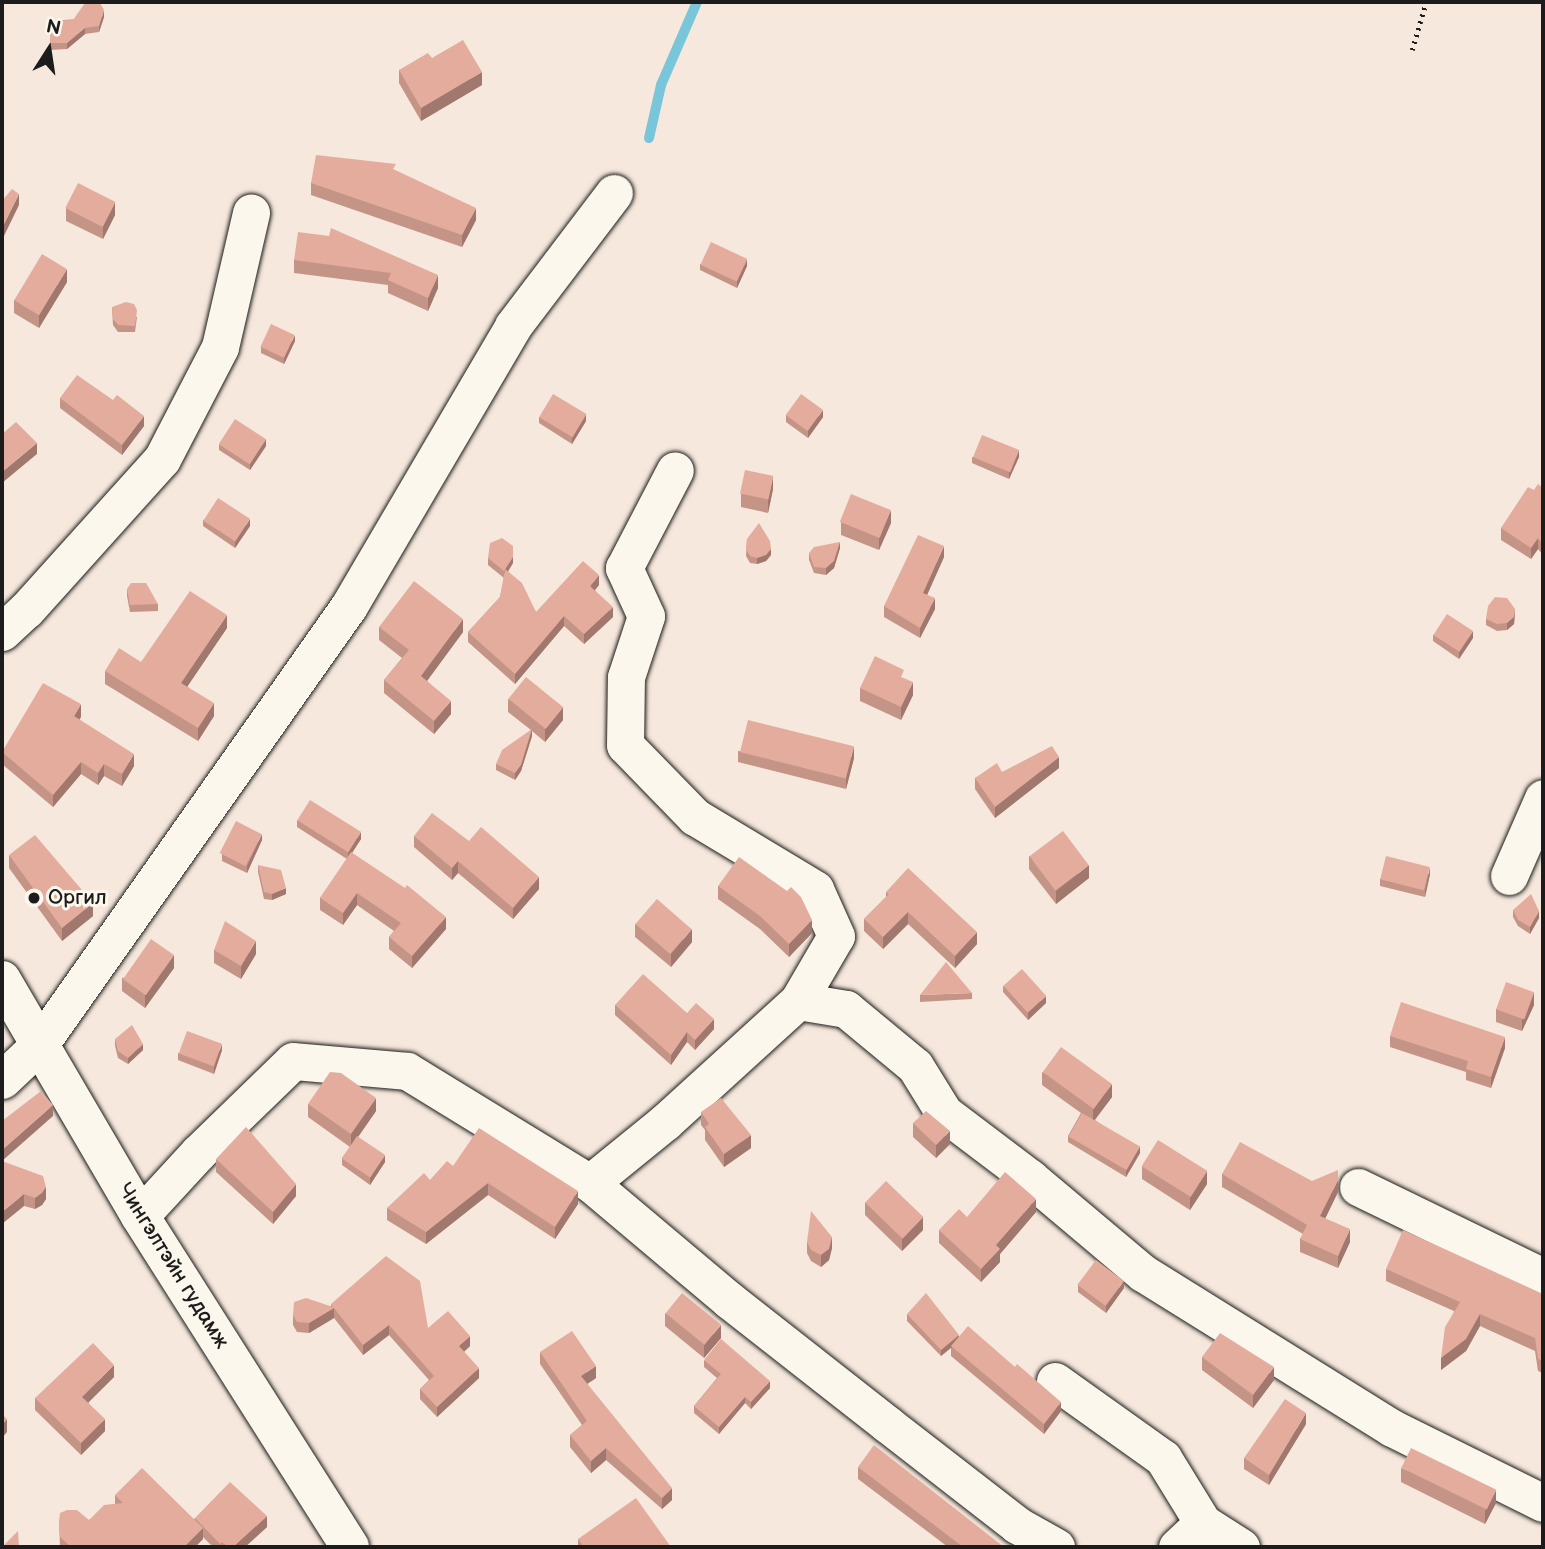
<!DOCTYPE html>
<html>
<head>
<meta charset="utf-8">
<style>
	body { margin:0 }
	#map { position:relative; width:1545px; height:1549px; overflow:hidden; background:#f6e8dc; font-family:"Balsamiq Sans",sans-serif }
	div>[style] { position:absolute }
	.stream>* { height:10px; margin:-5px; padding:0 5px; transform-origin:5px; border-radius:5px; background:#79c5d9 }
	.path>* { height:4.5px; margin-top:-2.25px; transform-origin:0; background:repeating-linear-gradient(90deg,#1c1c1c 0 2px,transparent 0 7px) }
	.roads { filter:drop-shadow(0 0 2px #1c1c1c) drop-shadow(0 0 2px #1c1c1c) }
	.minor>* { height:37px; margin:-18.5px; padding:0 18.5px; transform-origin:18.5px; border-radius:18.5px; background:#fbf7ec }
	.secondary>* { height:38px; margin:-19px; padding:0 19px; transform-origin:19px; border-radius:19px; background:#fbf7ec }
	.wall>* { inset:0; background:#c49487 }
	.shaded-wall>* { inset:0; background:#a0786e }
	.building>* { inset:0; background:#e4ac9d; transform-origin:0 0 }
	.dots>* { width:19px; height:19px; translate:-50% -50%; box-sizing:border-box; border:4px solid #fbf7ec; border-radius:50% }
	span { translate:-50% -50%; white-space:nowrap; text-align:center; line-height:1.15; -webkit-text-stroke:6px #fbf7ec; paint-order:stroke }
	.poi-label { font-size:21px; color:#1c1c1c }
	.left { translate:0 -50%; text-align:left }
	.street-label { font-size:21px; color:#1c1c1c }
	.frame { position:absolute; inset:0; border:4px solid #1c1c1c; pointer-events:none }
	.north { position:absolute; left:14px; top:14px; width:70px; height:70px; -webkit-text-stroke:5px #fbf7ec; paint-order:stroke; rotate:12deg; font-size:19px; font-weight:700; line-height:28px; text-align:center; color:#1c1c1c }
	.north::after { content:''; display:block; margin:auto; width:24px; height:32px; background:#1c1c1c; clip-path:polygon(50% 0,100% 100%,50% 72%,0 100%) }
</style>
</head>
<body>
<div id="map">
	<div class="stream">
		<i style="left:649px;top:138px;width:54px;rotate:-77.2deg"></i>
		<i style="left:661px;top:85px;width:90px;rotate:-66.6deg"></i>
	</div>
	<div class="path">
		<i style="left:1412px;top:50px;width:50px;rotate:-73.7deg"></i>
	</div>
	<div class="roads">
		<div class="minor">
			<i style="left:2px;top:632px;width:33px;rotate:-43deg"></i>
			<i style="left:26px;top:610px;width:203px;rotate:-48deg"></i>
			<i style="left:162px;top:459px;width:126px;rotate:-62.6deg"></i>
			<i style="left:220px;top:347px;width:138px;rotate:-77deg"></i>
			<i style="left:1509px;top:876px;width:85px;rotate:-66.4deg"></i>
			<i style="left:798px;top:1001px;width:49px;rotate:9.5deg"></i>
			<i style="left:846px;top:1009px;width:89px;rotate:39.6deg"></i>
			<i style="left:915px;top:1066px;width:55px;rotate:58.3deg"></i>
			<i style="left:944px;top:1113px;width:108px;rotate:37.1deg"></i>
			<i style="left:1030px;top:1178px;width:148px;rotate:40.1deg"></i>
			<i style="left:1143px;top:1273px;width:293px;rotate:31.9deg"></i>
			<i style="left:1392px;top:1428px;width:169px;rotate:26.4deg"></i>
			<i style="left:2px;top:1080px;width:52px;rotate:-43.5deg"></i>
			<i style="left:40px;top:1044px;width:536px;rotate:-54.8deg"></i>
			<i style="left:349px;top:606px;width:324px;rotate:-59.6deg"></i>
			<i style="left:513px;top:326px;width:167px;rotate:-52.8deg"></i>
			<i style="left:590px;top:1183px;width:97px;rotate:-39.1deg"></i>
			<i style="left:665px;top:1122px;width:180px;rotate:-42.3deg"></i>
			<i style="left:798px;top:1001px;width:75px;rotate:-59.7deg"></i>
			<i style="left:836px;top:936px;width:51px;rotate:-114.1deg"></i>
			<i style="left:815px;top:889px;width:140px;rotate:-149deg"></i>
			<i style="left:695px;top:817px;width:100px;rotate:-134.2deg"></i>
			<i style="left:625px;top:745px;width:68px;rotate:-89.2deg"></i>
			<i style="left:626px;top:677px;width:64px;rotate:-71.8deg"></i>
			<i style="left:646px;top:616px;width:53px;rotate:-114.6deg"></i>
			<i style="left:624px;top:568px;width:110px;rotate:-62.5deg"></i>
			<i style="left:1358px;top:1187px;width:206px;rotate:25.9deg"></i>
			<i style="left:140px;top:1216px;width:86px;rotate:-47.4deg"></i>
			<i style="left:198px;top:1153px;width:132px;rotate:-44.1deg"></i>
			<i style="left:293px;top:1061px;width:114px;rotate:5deg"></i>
			<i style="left:407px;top:1071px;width:215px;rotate:31.5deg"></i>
			<i style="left:590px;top:1183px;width:182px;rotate:40.1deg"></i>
			<i style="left:729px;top:1300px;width:201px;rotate:38.1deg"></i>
			<i style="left:887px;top:1424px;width:165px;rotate:37.8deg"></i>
			<i style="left:1017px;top:1525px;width:45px;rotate:29.4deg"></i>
			<i style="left:1055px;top:1381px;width:133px;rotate:35.5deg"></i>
			<i style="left:1163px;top:1458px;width:76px;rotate:58.4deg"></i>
			<i style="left:1203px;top:1523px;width:45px;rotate:32.3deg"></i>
			<i style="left:1177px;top:1547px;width:35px;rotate:-43deg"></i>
		</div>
		<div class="secondary">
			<i style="left:2px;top:980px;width:273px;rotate:59.7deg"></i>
			<i style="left:140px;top:1216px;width:392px;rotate:57.6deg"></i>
		</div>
	</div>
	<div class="wall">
		<i style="clip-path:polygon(104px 17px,99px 32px,85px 34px,67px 49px,50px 50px,51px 21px)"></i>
		<i style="clip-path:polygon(432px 58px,482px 85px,421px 121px,399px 83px,399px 70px)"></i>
		<i style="clip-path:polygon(396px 171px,476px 220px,462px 247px,311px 195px,311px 183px)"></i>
		<i style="clip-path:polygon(66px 208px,115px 215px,103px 239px,66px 221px)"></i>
		<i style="clip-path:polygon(329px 236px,438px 288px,428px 311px,388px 293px,388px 285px,294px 273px,294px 260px)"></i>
		<i style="clip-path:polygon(700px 264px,747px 266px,737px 288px,700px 270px)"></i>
		<i style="clip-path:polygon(67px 282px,39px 328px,14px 313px,14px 300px)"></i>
		<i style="clip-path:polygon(112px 307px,137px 317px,135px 332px,118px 332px,113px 325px)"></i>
		<i style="clip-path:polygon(295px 341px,284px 364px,261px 353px,261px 347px)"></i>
		<i style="clip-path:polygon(60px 398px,113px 400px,144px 426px,122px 455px,60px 408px)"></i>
		<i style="clip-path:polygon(786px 415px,823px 417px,808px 438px,786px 422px)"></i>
		<i style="clip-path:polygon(539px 417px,586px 421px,572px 444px,539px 423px)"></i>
		<i style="clip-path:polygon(219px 444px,266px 446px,250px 470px,219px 450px)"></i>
		<i style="clip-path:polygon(972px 457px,1019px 457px,1009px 479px,972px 463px)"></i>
		<i style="clip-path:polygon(1543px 488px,1543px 555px,1538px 549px,1531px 559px,1501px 540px,1501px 528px,1534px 490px)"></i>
		<i style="clip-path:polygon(773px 489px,768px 513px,741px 507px,741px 494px)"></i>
		<i style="clip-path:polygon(203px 520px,250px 526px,235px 548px,203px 526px)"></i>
		<i style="clip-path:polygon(841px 522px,891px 523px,879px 550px,841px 535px)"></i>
		<i style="clip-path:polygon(747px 539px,771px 555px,766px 561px,757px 564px,750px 563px,746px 556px)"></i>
		<i style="clip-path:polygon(513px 546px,513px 563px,508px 571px,536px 612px,599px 585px,595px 590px,613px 617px,584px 644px,564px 626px,515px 684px,468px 642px,468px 632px,500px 597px,504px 578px,488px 565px,488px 558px)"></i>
		<i style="clip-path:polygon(840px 548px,834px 568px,826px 575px,814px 573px,809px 560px,809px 553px)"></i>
		<i style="clip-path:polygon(944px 557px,927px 595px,935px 609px,920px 638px,884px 617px,884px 606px)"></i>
		<i style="clip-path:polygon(127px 589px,158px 604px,158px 611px,130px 612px,127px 596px)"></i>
		<i style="clip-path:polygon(1515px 615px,1514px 624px,1507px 630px,1497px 631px,1486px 625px,1486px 619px)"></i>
		<i style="clip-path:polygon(379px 627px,463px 632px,427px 681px,451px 714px,434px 734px,384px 693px,384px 680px,402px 658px,379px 640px)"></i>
		<i style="clip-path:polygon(227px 628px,187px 686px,214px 716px,198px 741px,105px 684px,105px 671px,141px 662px)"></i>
		<i style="clip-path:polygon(1433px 635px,1473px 638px,1459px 659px,1433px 641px)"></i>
		<i style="clip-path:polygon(904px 678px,913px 695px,901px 720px,860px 701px,860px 688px)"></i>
		<i style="clip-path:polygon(508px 699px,563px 720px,545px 742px,532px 731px,532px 736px,521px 771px,515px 780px,496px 770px,496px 764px,531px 730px,508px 712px)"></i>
		<i style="clip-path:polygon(81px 717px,79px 719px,134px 766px,122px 786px,104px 776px,98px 785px,81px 774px,53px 807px,2px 764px,2px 752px)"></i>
		<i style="clip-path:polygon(738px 751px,854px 758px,846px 789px,738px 762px)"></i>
		<i style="clip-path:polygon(1059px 768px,995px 818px,975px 789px,975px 778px,1002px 772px)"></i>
		<i style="clip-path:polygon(297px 820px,361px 839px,352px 853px,446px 929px,412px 968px,389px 949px,389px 937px,394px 931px,357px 905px,343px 925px,320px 910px,320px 898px,347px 859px,297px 827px)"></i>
		<i style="clip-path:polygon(414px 836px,469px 841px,539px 889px,513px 919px,458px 873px,452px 880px,414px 847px)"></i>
		<i style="clip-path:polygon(262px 840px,247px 873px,222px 861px,222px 854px)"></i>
		<i style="clip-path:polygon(9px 855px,93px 916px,62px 941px,9px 868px)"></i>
		<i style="clip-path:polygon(1029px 856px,1089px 878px,1056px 904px,1029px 869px)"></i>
		<i style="clip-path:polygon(258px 865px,286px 894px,272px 900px,264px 899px,258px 872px)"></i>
		<i style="clip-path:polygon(1430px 874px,1425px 897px,1380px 886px,1380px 879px)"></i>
		<i style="clip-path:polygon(718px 886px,787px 891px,812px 933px,789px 957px,760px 929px,718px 899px)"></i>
		<i style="clip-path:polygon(886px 892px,977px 944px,955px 968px,908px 924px,883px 949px,864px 931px,864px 919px,886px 897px)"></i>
		<i style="clip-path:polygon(1513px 910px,1539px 918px,1530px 934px,1518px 926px,1513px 917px)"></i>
		<i style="clip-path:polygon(635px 924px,692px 942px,671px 967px,635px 937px)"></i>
		<i style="clip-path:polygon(214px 950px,256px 954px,241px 979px,214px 963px)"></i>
		<i style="clip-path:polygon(174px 968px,145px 1008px,122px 991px,122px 978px)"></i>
		<i style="clip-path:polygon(1003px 986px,1046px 1003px,1028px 1020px,1003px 992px)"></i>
		<i style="clip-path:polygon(972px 993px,972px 999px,920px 1002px,920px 995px)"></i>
		<i style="clip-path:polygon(615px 1005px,687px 1013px,714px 1029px,695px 1050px,687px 1042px,671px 1065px,615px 1015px)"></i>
		<i style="clip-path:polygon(1534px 1005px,1522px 1031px,1496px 1022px,1496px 1009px)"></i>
		<i style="clip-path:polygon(1390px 1036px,1505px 1048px,1491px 1088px,1466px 1080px,1466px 1072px,1390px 1047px)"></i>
		<i style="clip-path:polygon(115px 1039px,143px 1050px,128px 1064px,118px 1058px,115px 1046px)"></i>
		<i style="clip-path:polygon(222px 1050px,214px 1074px,178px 1060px,178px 1053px)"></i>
		<i style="clip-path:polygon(1042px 1072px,1112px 1097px,1095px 1120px,1140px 1153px,1126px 1177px,1068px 1142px,1068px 1136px,1081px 1113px,1042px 1085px)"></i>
		<i style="clip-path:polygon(308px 1104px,376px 1111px,358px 1137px,385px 1162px,370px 1185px,342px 1165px,342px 1158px,350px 1147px,308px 1117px)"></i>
		<i style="clip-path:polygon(701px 1112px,751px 1148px,724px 1167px,705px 1140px,705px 1130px,701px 1125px)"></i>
		<i style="clip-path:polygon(913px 1123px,950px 1144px,936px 1158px,913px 1137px)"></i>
		<i style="clip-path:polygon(216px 1159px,296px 1196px,273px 1224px,216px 1172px)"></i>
		<i style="clip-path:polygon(2px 1161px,46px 1199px,42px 1205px,35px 1209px,24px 1206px)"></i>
		<i style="clip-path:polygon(453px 1166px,578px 1204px,555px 1239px,488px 1195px,426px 1244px,387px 1220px,387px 1208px)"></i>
		<i style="clip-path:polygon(1142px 1166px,1207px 1184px,1190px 1210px,1142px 1179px)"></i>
		<i style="clip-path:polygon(1222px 1174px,1312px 1181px,1338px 1192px,1325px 1219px,1350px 1242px,1338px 1268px,1300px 1252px,1300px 1239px,1303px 1234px,1222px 1187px)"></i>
		<i style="clip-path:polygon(865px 1202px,923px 1230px,902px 1251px,865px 1215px)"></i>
		<i style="clip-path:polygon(1036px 1212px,1000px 1254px,1000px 1262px,981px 1282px,939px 1243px,939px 1230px,967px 1217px)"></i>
		<i style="clip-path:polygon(807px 1242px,832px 1248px,829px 1260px,821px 1267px,811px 1261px,807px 1253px)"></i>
		<i style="clip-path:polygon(1386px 1269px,1543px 1294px,1543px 1373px,1538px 1371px,1535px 1351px,1480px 1326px,1466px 1351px,1441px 1370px,1454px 1311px,1386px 1281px)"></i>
		<i style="clip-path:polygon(1078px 1285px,1124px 1288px,1106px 1313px,1078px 1292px)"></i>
		<i style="clip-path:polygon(331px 1304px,428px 1328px,470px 1346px,464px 1352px,479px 1378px,437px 1417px,420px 1399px,420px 1389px,429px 1380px,389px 1335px,363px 1355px,334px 1318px,309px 1333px,297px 1332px,293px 1325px,293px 1315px,331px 1306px)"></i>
		<i style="clip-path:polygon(665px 1313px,721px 1338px,704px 1358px,665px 1326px)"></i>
		<i style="clip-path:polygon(907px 1314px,959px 1337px,1061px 1411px,1044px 1434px,951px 1356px,951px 1348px,941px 1356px,907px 1321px)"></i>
		<i style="clip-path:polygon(540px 1352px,596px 1378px,587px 1384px,672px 1500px,662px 1509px,606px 1460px,591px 1473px,570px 1447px,570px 1435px,582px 1425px,540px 1364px)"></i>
		<i style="clip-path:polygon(1202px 1357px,1274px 1380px,1253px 1408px,1202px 1370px)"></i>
		<i style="clip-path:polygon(704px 1360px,770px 1388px,751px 1409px,745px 1403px,719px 1434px,694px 1413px,694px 1406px,717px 1378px,704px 1367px)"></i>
		<i style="clip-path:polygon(114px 1377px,88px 1402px,105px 1431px,81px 1455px,35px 1410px,35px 1398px)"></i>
		<i style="clip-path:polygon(1306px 1424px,1269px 1485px,1244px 1469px,1244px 1458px)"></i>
		<i style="clip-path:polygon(858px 1467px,1004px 1547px,948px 1547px,858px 1479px)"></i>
		<i style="clip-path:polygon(1401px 1468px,1496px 1503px,1485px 1524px,1401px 1482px)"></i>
		<i style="clip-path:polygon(115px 1495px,195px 1519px,195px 1518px,267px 1527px,245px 1547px,213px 1547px,203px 1537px,203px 1539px,195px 1547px,60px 1547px,59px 1521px,89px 1520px,115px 1504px)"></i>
		<i style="clip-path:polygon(578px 1539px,671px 1547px,578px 1547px)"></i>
	</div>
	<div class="shaded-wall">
		<i style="clip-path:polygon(104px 10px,104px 17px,99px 32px,99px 26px)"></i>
		<i style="clip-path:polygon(85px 28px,85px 34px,67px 49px,67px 43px)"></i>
		<i style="clip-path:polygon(482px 72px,482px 85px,421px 121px,421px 108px)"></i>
		<i style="clip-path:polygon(19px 194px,19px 205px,2px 240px,2px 228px)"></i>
		<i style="clip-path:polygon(115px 202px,115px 215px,103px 239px,103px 226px)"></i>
		<i style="clip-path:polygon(476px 208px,476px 220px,462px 247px,462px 235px)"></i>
		<i style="clip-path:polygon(747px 259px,747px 266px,737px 288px,737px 281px)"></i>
		<i style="clip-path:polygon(67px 269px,67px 282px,39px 328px,39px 315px)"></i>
		<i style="clip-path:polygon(438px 275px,438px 288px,428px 311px,428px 298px)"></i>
		<i style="clip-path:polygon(295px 335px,295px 341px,284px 364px,284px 358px)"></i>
		<i style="clip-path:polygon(823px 410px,823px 417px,808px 438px,808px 431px)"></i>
		<i style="clip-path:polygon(586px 414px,586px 421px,572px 444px,572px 438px)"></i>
		<i style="clip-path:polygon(144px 416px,144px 426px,122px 455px,122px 445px)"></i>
		<i style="clip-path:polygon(266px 439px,266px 446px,250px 470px,250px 464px)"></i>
		<i style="clip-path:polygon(37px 443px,37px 454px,2px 483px,2px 472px)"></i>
		<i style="clip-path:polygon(1019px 450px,1019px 457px,1009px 479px,1009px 473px)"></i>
		<i style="clip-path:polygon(773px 476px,773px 489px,768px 513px,768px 500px)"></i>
		<i style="clip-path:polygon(891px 510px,891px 523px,879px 550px,879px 537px)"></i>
		<i style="clip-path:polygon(250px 519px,250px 526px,235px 548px,235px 542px)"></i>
		<i style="clip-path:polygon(1538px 538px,1538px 549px,1531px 559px,1531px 548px)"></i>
		<i style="clip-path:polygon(840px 542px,840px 548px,834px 568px,826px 575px,826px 568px)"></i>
		<i style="clip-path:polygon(944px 546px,944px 557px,923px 604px,923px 593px)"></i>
		<i style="clip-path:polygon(771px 549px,771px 555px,766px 561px,757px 564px,757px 558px)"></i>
		<i style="clip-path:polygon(513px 557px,513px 563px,504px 578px,504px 571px)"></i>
		<i style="clip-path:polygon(599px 575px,599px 585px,590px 596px,590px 586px)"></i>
		<i style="clip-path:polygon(935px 598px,935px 609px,920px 638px,920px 628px)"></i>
		<i style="clip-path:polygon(613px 607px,613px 617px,584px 644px,584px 634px)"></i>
		<i style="clip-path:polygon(1515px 609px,1514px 624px,1507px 630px,1507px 623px)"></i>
		<i style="clip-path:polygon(227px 615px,227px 628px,181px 696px,181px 683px)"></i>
		<i style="clip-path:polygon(564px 616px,564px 626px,515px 684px,515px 674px)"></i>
		<i style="clip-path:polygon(463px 619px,463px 632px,421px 689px,421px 676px)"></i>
		<i style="clip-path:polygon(1473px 631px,1473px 638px,1459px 659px,1459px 652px)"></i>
		<i style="clip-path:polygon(913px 682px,913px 695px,901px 720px,901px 707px)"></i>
		<i style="clip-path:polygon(451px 701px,451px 714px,434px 734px,434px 721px)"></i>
		<i style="clip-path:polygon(214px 703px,214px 716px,198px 741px,198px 728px)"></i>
		<i style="clip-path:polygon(81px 704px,81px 717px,74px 728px,74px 716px)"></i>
		<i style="clip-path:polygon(563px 707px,563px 720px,545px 742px,545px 729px)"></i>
		<i style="clip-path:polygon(532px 729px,532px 736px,521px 771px,515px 780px,515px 773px)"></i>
		<i style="clip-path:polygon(854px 746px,854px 758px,846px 789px,846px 778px)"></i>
		<i style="clip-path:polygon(134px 754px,134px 766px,122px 786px,122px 774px)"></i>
		<i style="clip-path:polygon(1059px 757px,1059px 768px,995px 818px,995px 807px)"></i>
		<i style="clip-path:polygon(81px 762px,81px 774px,53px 807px,53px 795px)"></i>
		<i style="clip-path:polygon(104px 764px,104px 776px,98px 785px,98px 773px)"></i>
		<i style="clip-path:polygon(361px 832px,361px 839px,348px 859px,348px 853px)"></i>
		<i style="clip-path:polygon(262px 834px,262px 840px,247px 873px,247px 866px)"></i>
		<i style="clip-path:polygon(458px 861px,458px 873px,452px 880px,452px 868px)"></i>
		<i style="clip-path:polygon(1089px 865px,1089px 878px,1056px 904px,1056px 891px)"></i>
		<i style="clip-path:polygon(1430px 867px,1430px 874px,1425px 897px,1425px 891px)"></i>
		<i style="clip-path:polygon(539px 877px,539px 889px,513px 919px,513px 908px)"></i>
		<i style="clip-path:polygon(286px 888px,286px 894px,272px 900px,272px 894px)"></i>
		<i style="clip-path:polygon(357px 893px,357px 905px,343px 925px,343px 913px)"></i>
		<i style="clip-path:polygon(93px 903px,93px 916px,62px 941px,62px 928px)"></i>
		<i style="clip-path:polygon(1539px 911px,1539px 918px,1530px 934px,1530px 927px)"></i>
		<i style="clip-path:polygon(908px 912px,908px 924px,883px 949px,883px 937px)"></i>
		<i style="clip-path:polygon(446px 917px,446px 929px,412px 968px,412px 956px)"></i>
		<i style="clip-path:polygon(812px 920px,812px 933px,789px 957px,789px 944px)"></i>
		<i style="clip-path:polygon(692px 929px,692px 942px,671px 967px,671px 954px)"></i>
		<i style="clip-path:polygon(977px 932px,977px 944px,955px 968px,955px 956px)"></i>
		<i style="clip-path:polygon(256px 941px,256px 954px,241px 979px,241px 966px)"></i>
		<i style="clip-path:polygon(174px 955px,174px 968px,145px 1008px,145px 995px)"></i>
		<i style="clip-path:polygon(1534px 992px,1534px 1005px,1522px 1031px,1522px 1018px)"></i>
		<i style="clip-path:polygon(1046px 996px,1046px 1003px,1028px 1020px,1028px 1013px)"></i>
		<i style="clip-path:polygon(714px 1019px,714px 1029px,695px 1050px,695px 1040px)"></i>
		<i style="clip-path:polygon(687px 1032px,687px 1042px,671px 1065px,671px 1055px)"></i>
		<i style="clip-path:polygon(1505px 1037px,1505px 1048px,1491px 1088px,1491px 1077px)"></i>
		<i style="clip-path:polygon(143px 1044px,143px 1050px,128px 1064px,128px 1058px)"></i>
		<i style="clip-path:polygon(222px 1044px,222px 1050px,214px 1074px,214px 1067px)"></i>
		<i style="clip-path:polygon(1112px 1084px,1112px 1097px,1093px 1122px,1093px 1109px)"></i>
		<i style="clip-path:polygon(376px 1098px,376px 1111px,351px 1147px,351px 1134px)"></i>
		<i style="clip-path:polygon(53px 1105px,53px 1116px,2px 1161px,2px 1150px)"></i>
		<i style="clip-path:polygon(950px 1131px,950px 1144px,936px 1158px,936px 1145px)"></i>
		<i style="clip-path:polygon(751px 1135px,751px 1148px,724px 1167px,724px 1154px)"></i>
		<i style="clip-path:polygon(1140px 1146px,1140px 1153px,1126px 1177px,1126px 1171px)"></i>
		<i style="clip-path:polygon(385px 1155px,385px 1162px,370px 1185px,370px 1178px)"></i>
		<i style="clip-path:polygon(1207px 1171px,1207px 1184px,1190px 1210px,1190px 1197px)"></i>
		<i style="clip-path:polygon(1338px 1180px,1338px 1192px,1320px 1229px,1320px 1216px)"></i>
		<i style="clip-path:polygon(488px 1183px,488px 1195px,426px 1244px,426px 1232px)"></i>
		<i style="clip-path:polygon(296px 1184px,296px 1196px,273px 1224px,273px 1212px)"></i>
		<i style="clip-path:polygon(46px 1187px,46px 1199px,42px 1205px,35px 1209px,35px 1198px)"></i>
		<i style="clip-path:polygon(578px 1191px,578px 1204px,555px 1239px,555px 1227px)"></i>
		<i style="clip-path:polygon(24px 1194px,24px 1206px,2px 1224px,2px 1212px)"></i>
		<i style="clip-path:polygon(1036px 1199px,1036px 1212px,1000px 1254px,1000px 1262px,981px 1282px,981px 1269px,996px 1245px)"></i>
		<i style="clip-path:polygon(923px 1217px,923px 1230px,902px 1251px,902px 1238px)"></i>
		<i style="clip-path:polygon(1350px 1229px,1350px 1242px,1338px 1268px,1338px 1256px)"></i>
		<i style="clip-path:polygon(832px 1237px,832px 1248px,829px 1260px,821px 1267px,821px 1255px)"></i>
		<i style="clip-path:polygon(1124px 1281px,1124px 1288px,1106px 1313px,1106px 1306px)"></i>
		<i style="clip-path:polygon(334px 1308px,334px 1318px,309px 1333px,309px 1323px)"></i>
		<i style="clip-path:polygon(1480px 1314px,1480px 1326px,1466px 1351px,1441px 1370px,1441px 1358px)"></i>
		<i style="clip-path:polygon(389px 1325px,389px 1335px,363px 1355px,363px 1345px)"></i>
		<i style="clip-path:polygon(721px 1325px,721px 1338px,704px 1358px,704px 1345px)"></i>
		<i style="clip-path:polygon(959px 1335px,959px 1341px,941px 1356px,941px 1350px)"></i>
		<i style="clip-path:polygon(470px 1336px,470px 1346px,459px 1356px,459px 1346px)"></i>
		<i style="clip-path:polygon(114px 1365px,114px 1377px,82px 1409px,82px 1397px)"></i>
		<i style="clip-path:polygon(596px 1366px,596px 1378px,581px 1388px,581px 1376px)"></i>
		<i style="clip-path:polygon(1274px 1367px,1274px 1380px,1253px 1408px,1253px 1395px)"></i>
		<i style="clip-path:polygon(479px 1368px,479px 1378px,437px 1417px,437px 1407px)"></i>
		<i style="clip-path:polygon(770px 1381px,770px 1388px,751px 1409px,751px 1402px)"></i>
		<i style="clip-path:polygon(745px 1397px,745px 1403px,719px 1434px,719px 1427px)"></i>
		<i style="clip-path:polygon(1061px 1402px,1061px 1411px,1044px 1434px,1044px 1424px)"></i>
		<i style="clip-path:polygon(1306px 1413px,1306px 1424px,1269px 1485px,1269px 1475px)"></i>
		<i style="clip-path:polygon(7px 1419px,7px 1432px,2px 1438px,2px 1425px)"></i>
		<i style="clip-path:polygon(105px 1419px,105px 1431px,81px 1455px,81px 1443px)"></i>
		<i style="clip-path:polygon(606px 1448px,606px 1460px,591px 1473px,591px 1461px)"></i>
		<i style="clip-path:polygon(672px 1488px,672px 1500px,662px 1509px,662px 1498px)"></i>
		<i style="clip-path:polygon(1496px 1490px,1496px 1503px,1485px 1524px,1485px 1511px)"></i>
		<i style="clip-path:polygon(267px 1516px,267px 1527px,245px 1547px,233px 1547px)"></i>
		<i style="clip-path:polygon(203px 1528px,203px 1539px,195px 1547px,184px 1547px)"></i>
	</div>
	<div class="building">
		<i style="clip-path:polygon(85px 3px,100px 3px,104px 10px,99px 26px,85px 28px,67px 43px,50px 43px,51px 21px,73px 20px)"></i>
		<i style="clip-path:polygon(463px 40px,482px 72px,421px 108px,399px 70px,428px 53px,432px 58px)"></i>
		<i style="clip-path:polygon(316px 155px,396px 164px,393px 169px,476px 208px,462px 235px,311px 183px)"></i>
		<i style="left:78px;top:183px;width:42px;height:28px;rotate:27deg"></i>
		<i style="clip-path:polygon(12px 189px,19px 194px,2px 228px,2px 201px)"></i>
		<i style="clip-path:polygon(331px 228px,438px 275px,428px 298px,388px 280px,391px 273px,294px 260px,298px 232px,329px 236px)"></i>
		<i style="left:711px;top:242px;width:40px;height:25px;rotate:25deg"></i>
		<i style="left:42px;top:254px;width:29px;height:54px;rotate:31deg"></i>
		<i style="clip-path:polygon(126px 302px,134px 304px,137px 310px,135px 326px,118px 325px,113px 319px,112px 307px)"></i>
		<i style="left:271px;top:324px;width:26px;height:25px;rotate:25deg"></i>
		<i style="clip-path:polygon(77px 375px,113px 400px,117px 395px,144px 416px,122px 445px,60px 398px)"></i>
		<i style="left:553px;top:394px;width:39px;height:27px;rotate:31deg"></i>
		<i style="left:801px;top:394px;width:27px;height:26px;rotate:36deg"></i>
		<i style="left:235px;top:419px;width:37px;height:30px;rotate:33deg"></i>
		<i style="clip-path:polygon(16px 422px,37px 443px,2px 472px,2px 434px)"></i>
		<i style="left:982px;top:435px;width:40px;height:24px;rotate:22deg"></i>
		<i style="left:745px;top:470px;width:29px;height:24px;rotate:12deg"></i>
		<i style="clip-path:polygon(1538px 484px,1543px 488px,1543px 529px,1541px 533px,1543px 533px,1543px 544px,1538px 538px,1531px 548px,1501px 528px,1528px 487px,1534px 490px)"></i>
		<i style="left:851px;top:494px;width:43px;height:30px;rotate:22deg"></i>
		<i style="left:218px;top:498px;width:38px;height:27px;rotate:33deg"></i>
		<i style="clip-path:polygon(759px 523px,770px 541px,771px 549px,766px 555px,757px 558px,750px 556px,746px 549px,747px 539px)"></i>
		<i style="clip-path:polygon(918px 535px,944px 546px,923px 593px,935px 598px,920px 628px,884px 606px)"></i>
		<i style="clip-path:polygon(502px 538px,513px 546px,513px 557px,504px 571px,488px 558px,490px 543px)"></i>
		<i style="clip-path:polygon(840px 542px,834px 561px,826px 568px,814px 567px,809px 553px,814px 547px)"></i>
		<i style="clip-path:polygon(583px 561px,599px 575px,590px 586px,613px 607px,584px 634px,564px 616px,515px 674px,468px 632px,500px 597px,505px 569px,522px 583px,536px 612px)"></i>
		<i style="clip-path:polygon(414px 581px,463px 619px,421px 676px,451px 701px,434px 721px,384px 680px,409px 650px,379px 627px)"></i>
		<i style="clip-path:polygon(131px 583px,146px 583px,158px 604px,130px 605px,127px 589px)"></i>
		<i style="clip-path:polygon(190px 591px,227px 615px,181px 683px,214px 703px,198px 728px,105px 671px,119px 648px,141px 662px)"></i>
		<i style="clip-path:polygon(1495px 597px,1507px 598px,1515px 609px,1514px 617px,1507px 623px,1497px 624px,1486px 619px,1488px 606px)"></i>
		<i style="left:1447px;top:614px;width:31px;height:25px;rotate:33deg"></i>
		<i style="clip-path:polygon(875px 656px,904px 670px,901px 677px,913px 682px,901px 707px,860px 688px)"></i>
		<i style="left:526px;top:677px;width:48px;height:28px;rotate:39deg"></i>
		<i style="clip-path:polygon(43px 683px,81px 704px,74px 716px,134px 754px,122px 774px,104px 764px,98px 773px,81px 762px,53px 795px,2px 752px)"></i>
		<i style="left:748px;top:720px;width:109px;height:33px;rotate:14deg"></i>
		<i style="clip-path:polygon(532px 729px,521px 765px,515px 773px,496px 764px,502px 750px)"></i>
		<i style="clip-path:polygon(1052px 746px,1059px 757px,995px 807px,975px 778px,997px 763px,1002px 772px)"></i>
		<i style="left:310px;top:800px;width:60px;height:24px;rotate:32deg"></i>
		<i style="clip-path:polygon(432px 813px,469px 841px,481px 827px,539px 877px,513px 908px,458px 861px,452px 868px,414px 836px)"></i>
		<i style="left:236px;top:821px;width:29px;height:36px;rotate:27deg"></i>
		<i style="left:1063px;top:831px;width:43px;height:42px;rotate:53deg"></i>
		<i style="clip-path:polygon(35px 835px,93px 903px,62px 928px,9px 855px)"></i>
		<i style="clip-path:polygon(351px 852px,405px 888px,407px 885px,446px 917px,412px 956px,389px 937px,401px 923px,357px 893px,343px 913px,320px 898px)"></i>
		<i style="left:1386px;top:856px;width:45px;height:24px;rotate:14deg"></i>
		<i style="clip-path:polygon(739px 857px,787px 891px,791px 887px,801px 897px,812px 920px,789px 944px,760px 916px,718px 886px)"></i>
		<i style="clip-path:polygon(258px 865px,281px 870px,286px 888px,272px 894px,264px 892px)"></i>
		<i style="clip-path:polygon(908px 868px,977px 932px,955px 956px,908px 912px,883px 937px,864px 919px,889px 894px,886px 892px)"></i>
		<i style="clip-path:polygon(1531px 894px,1539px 911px,1530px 927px,1518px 920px,1513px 910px)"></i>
		<i style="left:657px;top:899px;width:46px;height:33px;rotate:41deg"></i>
		<i style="clip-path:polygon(225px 921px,256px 941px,241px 966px,214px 950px)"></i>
		<i style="left:151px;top:939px;width:28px;height:49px;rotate:35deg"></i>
		<i style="clip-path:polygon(946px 962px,972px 993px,920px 995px)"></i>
		<i style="left:1022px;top:969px;width:36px;height:25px;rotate:48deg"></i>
		<i style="clip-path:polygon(643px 974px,687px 1013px,696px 1003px,714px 1019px,695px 1040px,687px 1032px,671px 1055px,615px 1005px)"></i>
		<i style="left:1506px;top:982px;width:30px;height:29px;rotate:20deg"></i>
		<i style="clip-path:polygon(1401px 1002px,1505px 1037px,1491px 1077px,1466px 1069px,1468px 1061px,1390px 1036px)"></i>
		<i style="clip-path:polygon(132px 1025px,143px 1044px,128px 1058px,118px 1051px,115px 1039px)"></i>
		<i style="left:187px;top:1031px;width:37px;height:24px;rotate:20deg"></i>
		<i style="left:1061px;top:1047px;width:63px;height:31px;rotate:36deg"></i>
		<i style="clip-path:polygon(330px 1072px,341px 1073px,376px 1098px,351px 1134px,308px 1104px)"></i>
		<i style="clip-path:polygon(41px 1091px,53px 1105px,2px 1150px,2px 1121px)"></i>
		<i style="clip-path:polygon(721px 1098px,751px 1135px,724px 1154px,705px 1127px,709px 1124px,701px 1112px)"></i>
		<i style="clip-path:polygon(926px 1111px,950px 1131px,936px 1145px,913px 1123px)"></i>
		<i style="left:1082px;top:1113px;width:67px;height:27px;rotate:30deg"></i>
		<i style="clip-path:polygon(246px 1127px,296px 1184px,273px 1212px,216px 1159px)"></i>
		<i style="clip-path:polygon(479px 1128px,578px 1191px,555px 1227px,488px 1183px,426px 1232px,387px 1208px,424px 1173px,430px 1180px,447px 1161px,453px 1166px)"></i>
		<i style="left:357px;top:1136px;width:34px;height:27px;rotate:34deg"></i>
		<i style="left:1158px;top:1140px;width:58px;height:31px;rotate:32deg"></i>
		<i style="clip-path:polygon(1240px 1142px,1312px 1181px,1338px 1170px,1338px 1180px,1320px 1216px,1350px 1229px,1338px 1256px,1300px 1239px,1307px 1225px,1222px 1174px)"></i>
		<i style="clip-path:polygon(2px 1161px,43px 1176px,46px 1187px,42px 1193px,35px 1198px,24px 1194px,2px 1212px)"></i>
		<i style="clip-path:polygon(1005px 1172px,1036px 1199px,996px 1245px,1000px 1249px,981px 1269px,939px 1230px,959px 1209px,967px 1217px)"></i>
		<i style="left:886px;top:1181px;width:52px;height:30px;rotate:44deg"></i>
		<i style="clip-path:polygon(811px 1211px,832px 1237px,829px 1249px,821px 1255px,811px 1250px,807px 1242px)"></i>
		<i style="clip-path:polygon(1403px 1230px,1543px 1294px,1543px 1361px,1538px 1359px,1535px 1338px,1480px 1314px,1466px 1339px,1441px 1358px,1445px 1327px,1460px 1302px,1386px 1269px)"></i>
		<i style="clip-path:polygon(386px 1256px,420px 1281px,428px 1328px,448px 1311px,470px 1336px,459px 1346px,479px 1368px,437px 1407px,420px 1389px,434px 1376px,389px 1325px,363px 1345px,334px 1308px,309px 1323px,297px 1322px,293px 1315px,294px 1302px,306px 1298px,333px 1307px,331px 1304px)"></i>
		<i style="left:1096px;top:1260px;width:35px;height:31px;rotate:37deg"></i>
		<i style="left:682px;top:1293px;width:50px;height:26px;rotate:39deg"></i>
		<i style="clip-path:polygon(926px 1293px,959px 1335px,941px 1350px,907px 1314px)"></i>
		<i style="clip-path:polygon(968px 1326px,1015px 1367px,1017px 1364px,1061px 1402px,1044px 1424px,951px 1346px)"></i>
		<i style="clip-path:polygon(572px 1331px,596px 1366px,581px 1376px,672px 1488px,662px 1498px,606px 1448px,591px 1461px,570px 1435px,587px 1421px,540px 1352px)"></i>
		<i style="clip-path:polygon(1220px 1333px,1274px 1367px,1253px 1395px,1202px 1357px)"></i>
		<i style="clip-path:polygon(721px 1339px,770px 1381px,751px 1402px,745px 1397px,719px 1427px,694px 1406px,721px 1374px,704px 1360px)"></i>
		<i style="clip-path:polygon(93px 1343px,114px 1365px,82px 1397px,105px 1419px,81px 1443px,35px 1398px)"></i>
		<i style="clip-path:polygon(1285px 1399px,1306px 1413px,1269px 1475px,1244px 1458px)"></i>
		<i style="clip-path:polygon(2px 1414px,7px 1419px,2px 1425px)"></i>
		<i style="clip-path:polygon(874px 1445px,1004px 1547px,963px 1547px,858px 1467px)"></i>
		<i style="left:1411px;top:1448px;width:95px;height:22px;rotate:26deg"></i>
		<i style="clip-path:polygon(142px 1468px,203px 1528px,184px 1547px,71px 1547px,60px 1537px,59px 1521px,60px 1513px,67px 1510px,77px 1510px,89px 1520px,104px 1505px,123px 1503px,115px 1495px)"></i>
		<i style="clip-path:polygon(230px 1482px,267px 1516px,233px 1547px,228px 1547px,222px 1542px,220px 1544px,195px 1518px)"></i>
		<i style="clip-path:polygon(636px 1498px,671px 1547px,584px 1547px,578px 1539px)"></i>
		<i style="clip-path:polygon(18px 1531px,19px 1547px,2px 1547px)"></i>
	</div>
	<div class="dots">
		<i style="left:34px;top:898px;background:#1c1c1c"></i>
	</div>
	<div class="poi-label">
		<span class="left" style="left:48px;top:898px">Оргил</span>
	</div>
	<div class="street-label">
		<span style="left:173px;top:1266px;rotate:58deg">Чингэлтэйн гудамж</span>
	</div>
	<div class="frame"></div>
	<div class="north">N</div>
</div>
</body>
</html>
